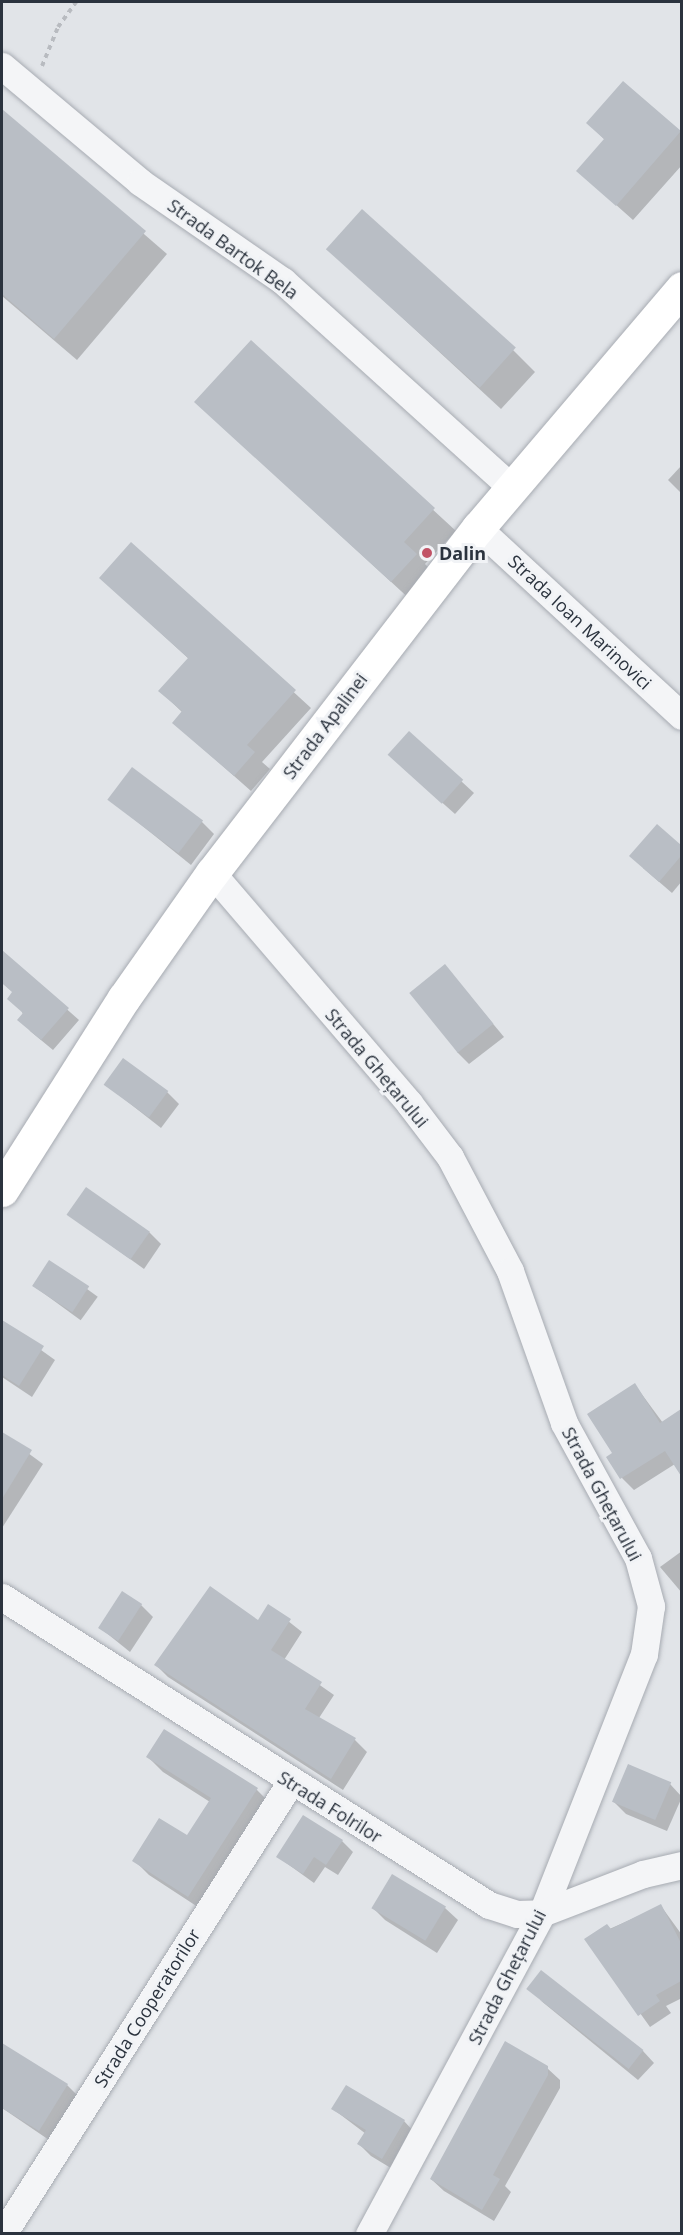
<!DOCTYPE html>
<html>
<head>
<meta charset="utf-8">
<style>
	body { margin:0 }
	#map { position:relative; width:683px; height:2235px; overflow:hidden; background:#e1e4e8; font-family:"Open Sans",sans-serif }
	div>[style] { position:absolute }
	.shadow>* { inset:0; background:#0003; transform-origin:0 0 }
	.building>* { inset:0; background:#b9bec5; transform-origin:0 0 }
	.path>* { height:4px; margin-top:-2px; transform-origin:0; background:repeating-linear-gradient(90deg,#b8bbc0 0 4.5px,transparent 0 9px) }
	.roads { filter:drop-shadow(0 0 2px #a7abb2) drop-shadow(0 0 2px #a7abb2) }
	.street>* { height:27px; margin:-13.5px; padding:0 13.5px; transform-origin:13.5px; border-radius:13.5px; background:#f4f5f7 }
	.secondary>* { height:33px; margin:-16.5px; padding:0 16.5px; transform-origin:16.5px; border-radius:16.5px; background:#fff }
	.dots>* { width:16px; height:16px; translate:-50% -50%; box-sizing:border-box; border:3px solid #f1f3f6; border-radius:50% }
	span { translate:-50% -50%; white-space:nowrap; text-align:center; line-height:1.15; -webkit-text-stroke:6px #f1f3f6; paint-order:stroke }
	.street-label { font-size:18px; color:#2b333e }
	.poi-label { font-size:18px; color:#2b333e; font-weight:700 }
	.left { translate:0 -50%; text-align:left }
	.frame { position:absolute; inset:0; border:3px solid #2b333e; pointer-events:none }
</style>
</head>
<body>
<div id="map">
	<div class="shadow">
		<i style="clip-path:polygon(624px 83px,682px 133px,682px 165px,633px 220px,578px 171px,605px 140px,588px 123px)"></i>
		<i style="clip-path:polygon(2px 111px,167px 254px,77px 360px,2px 296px)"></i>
		<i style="clip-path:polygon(328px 249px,513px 350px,535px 372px,501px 409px)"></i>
		<i style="clip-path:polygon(251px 342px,456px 531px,425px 564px,438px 577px,414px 603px,196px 402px)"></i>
		<i style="clip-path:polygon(682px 465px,682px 494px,668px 480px)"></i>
		<i style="clip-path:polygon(132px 544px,311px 708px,262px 762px,270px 769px,251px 791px,174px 723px,182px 712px,160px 691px,189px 659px,101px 578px)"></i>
		<i style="clip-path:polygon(409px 733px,474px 793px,455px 814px,402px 767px)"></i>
		<i style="clip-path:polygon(109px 799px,202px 822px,214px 834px,191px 865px)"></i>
		<i style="clip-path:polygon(657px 826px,682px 847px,682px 881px,672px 893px,643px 868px)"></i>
		<i style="clip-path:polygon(2px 952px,79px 1020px,53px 1050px,30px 1031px,14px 993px,2px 983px)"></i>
		<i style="clip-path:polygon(445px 966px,504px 1037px,469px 1064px,457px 1052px)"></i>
		<i style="clip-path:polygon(105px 1084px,167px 1092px,179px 1104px,161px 1128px)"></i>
		<i style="clip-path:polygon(69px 1215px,149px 1232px,161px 1244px,144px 1269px)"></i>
		<i style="left:50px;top:1262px;width:59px;height:29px;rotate:36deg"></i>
		<i style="clip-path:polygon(2px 1322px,55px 1360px,32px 1397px,2px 1377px)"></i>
		<i style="clip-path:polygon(635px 1385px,663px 1423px,678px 1414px,682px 1418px,682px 1471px,675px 1464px,634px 1490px,622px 1478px)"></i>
		<i style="clip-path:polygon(2px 1434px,43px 1464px,2px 1528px)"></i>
		<i style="clip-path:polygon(682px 1551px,682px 1593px,660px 1567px)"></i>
		<i style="clip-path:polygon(141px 1605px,153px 1617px,130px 1652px,99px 1627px)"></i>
		<i style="clip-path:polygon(269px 1606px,302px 1632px,284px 1660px,334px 1695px,319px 1718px,355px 1740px,367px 1752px,343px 1790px,168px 1677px,156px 1665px,259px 1622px)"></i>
		<i style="clip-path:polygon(165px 1731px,257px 1790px,272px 1805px,204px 1911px,149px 1875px,134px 1860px,188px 1837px,210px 1802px,163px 1772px,148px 1757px)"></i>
		<i style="clip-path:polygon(670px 1784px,682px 1797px,667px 1831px,626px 1814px,614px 1802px)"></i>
		<i style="clip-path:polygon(342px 1841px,353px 1852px,338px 1875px,325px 1867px,314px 1883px,278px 1857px)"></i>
		<i style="clip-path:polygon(393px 1876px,445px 1908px,458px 1920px,437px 1953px,385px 1920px,373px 1908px)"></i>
		<i style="clip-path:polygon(661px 1906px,682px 1935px,682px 1998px,666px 2006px,671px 2013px,650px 2027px,587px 1939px)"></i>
		<i style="clip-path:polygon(540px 2000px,643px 2051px,654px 2063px,638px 2080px)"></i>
		<i style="clip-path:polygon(2px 2045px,67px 2085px,79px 2097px,52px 2142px,2px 2108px)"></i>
		<i style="clip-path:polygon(547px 2068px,560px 2080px,560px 2088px,505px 2186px,511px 2192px,494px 2221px,444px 2191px,431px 2179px)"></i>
		<i style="clip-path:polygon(346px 2087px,404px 2121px,416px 2134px,394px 2170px,371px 2156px,359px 2144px,366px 2134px,333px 2109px)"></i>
	</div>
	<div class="building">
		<i style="clip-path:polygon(623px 81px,681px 131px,616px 206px,576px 171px,604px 139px,586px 123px)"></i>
		<i style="clip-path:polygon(2px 109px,146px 231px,54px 339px,2px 294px)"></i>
		<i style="left:362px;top:209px;width:207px;height:54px;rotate:42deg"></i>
		<i style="clip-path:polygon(251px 340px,435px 508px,404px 542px,417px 554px,391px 582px,194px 402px)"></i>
		<i style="clip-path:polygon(131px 542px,296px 690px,247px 745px,255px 752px,234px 776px,172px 723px,182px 711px,158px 691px,188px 658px,99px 578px)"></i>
		<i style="left:409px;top:731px;width:73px;height:32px;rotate:42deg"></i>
		<i style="left:132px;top:767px;width:89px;height:41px;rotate:37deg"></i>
		<i style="clip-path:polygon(657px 824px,681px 845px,681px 856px,659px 882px,629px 856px)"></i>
		<i style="clip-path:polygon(2px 950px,69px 1008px,41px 1040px,17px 1020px,23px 1013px,7px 999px,12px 992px,2px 983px)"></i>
		<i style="left:445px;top:964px;width:77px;height:46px;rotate:51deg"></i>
		<i style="left:123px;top:1058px;width:56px;height:33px;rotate:36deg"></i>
		<i style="left:86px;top:1187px;width:78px;height:34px;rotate:35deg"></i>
		<i style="left:49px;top:1260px;width:48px;height:31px;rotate:33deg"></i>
		<i style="clip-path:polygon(2px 1320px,44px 1346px,19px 1386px,2px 1375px)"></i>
		<i style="clip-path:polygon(635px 1383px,660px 1423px,681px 1409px,681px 1476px,665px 1451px,620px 1479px,606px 1457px,612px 1453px,587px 1414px)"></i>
		<i style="clip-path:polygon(2px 1432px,32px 1450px,2px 1499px)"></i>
		<i style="clip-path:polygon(210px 1586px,258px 1620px,268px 1604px,291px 1619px,271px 1650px,322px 1682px,305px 1709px,356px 1738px,331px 1779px,154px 1665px)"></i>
		<i style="left:122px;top:1591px;width:24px;height:44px;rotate:33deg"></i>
		<i style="clip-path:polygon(164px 1729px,258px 1788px,188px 1897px,132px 1861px,159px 1818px,187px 1835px,211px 1798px,146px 1757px)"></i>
		<i style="left:628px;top:1764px;width:47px;height:41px;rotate:23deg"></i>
		<i style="clip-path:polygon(303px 1815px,343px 1840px,326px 1865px,314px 1857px,303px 1874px,276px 1857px)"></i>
		<i style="left:392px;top:1874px;width:63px;height:40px;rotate:31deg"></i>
		<i style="clip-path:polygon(661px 1904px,681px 1943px,681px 1981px,656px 1995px,660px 2001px,638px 2016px,584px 1939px,607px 1924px,611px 1929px)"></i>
		<i style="left:541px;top:1970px;width:130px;height:24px;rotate:38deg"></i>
		<i style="clip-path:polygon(505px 2041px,548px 2066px,548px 2075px,493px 2175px,500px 2179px,482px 2210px,430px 2179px)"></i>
		<i style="clip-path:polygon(2px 2043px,68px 2084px,39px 2131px,2px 2108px)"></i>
		<i style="clip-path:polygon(346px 2085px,405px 2120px,382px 2159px,357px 2144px,366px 2130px,331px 2109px)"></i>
	</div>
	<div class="path">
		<i style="left:42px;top:66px;width:42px;rotate:-67.7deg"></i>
		<i style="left:58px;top:27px;width:31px;rotate:-54deg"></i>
	</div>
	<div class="roads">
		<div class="street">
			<i style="left:2px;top:66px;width:180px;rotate:40deg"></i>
			<i style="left:140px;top:182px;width:174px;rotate:34.7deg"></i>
			<i style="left:283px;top:281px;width:307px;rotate:42.1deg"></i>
			<i style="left:478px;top:528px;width:277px;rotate:42.7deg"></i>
			<i style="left:212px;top:873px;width:303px;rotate:49.4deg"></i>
			<i style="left:409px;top:1103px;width:68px;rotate:52.8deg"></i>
			<i style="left:450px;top:1157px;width:129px;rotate:62.2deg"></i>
			<i style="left:510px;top:1271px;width:161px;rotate:70.4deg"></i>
			<i style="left:564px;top:1423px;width:154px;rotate:61.3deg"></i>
			<i style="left:638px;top:1558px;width:50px;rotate:74.8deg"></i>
			<i style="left:651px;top:1606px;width:49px;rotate:98.3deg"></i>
			<i style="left:644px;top:1654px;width:278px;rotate:111.5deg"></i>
			<i style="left:542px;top:1913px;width:365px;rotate:118.3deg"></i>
			<i style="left:2px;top:1597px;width:576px;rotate:32.31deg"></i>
			<i style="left:489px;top:1905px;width:29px;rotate:18deg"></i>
			<i style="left:517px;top:1914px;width:25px;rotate:-2deg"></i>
			<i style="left:542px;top:1913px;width:108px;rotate:-21.1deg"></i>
			<i style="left:643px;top:1874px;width:40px;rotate:-13deg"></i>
			<i style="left:3px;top:2234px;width:535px;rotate:-57.53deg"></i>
		</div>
		<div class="secondary">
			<i style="left:2px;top:1190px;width:227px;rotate:-57.6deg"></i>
			<i style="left:124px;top:998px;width:153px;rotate:-54.9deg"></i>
			<i style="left:212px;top:873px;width:436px;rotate:-52.4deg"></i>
			<i style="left:478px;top:528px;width:315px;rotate:-49.6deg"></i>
		</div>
	</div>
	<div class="dots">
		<i style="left:427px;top:553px;background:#c15366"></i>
	</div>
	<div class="street-label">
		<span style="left:233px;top:249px;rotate:36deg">Strada Bartok Bela</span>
		<span style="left:580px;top:622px;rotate:43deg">Strada Ioan Marinovici</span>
		<span style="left:325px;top:726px;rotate:-53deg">Strada Apalinei</span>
		<span style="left:377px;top:1068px;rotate:50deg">Strada Ghețarului</span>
		<span style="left:602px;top:1494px;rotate:62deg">Strada Ghețarului</span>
		<span style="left:330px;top:1807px;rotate:32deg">Strada Folrilor</span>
		<span style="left:507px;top:1977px;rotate:-63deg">Strada Ghețarului</span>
		<span style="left:147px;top:2008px;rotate:-58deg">Strada Cooperatorilor</span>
	</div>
	<div class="poi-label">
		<span class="left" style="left:439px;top:553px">Dalin</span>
	</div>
	<div class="frame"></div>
</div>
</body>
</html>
